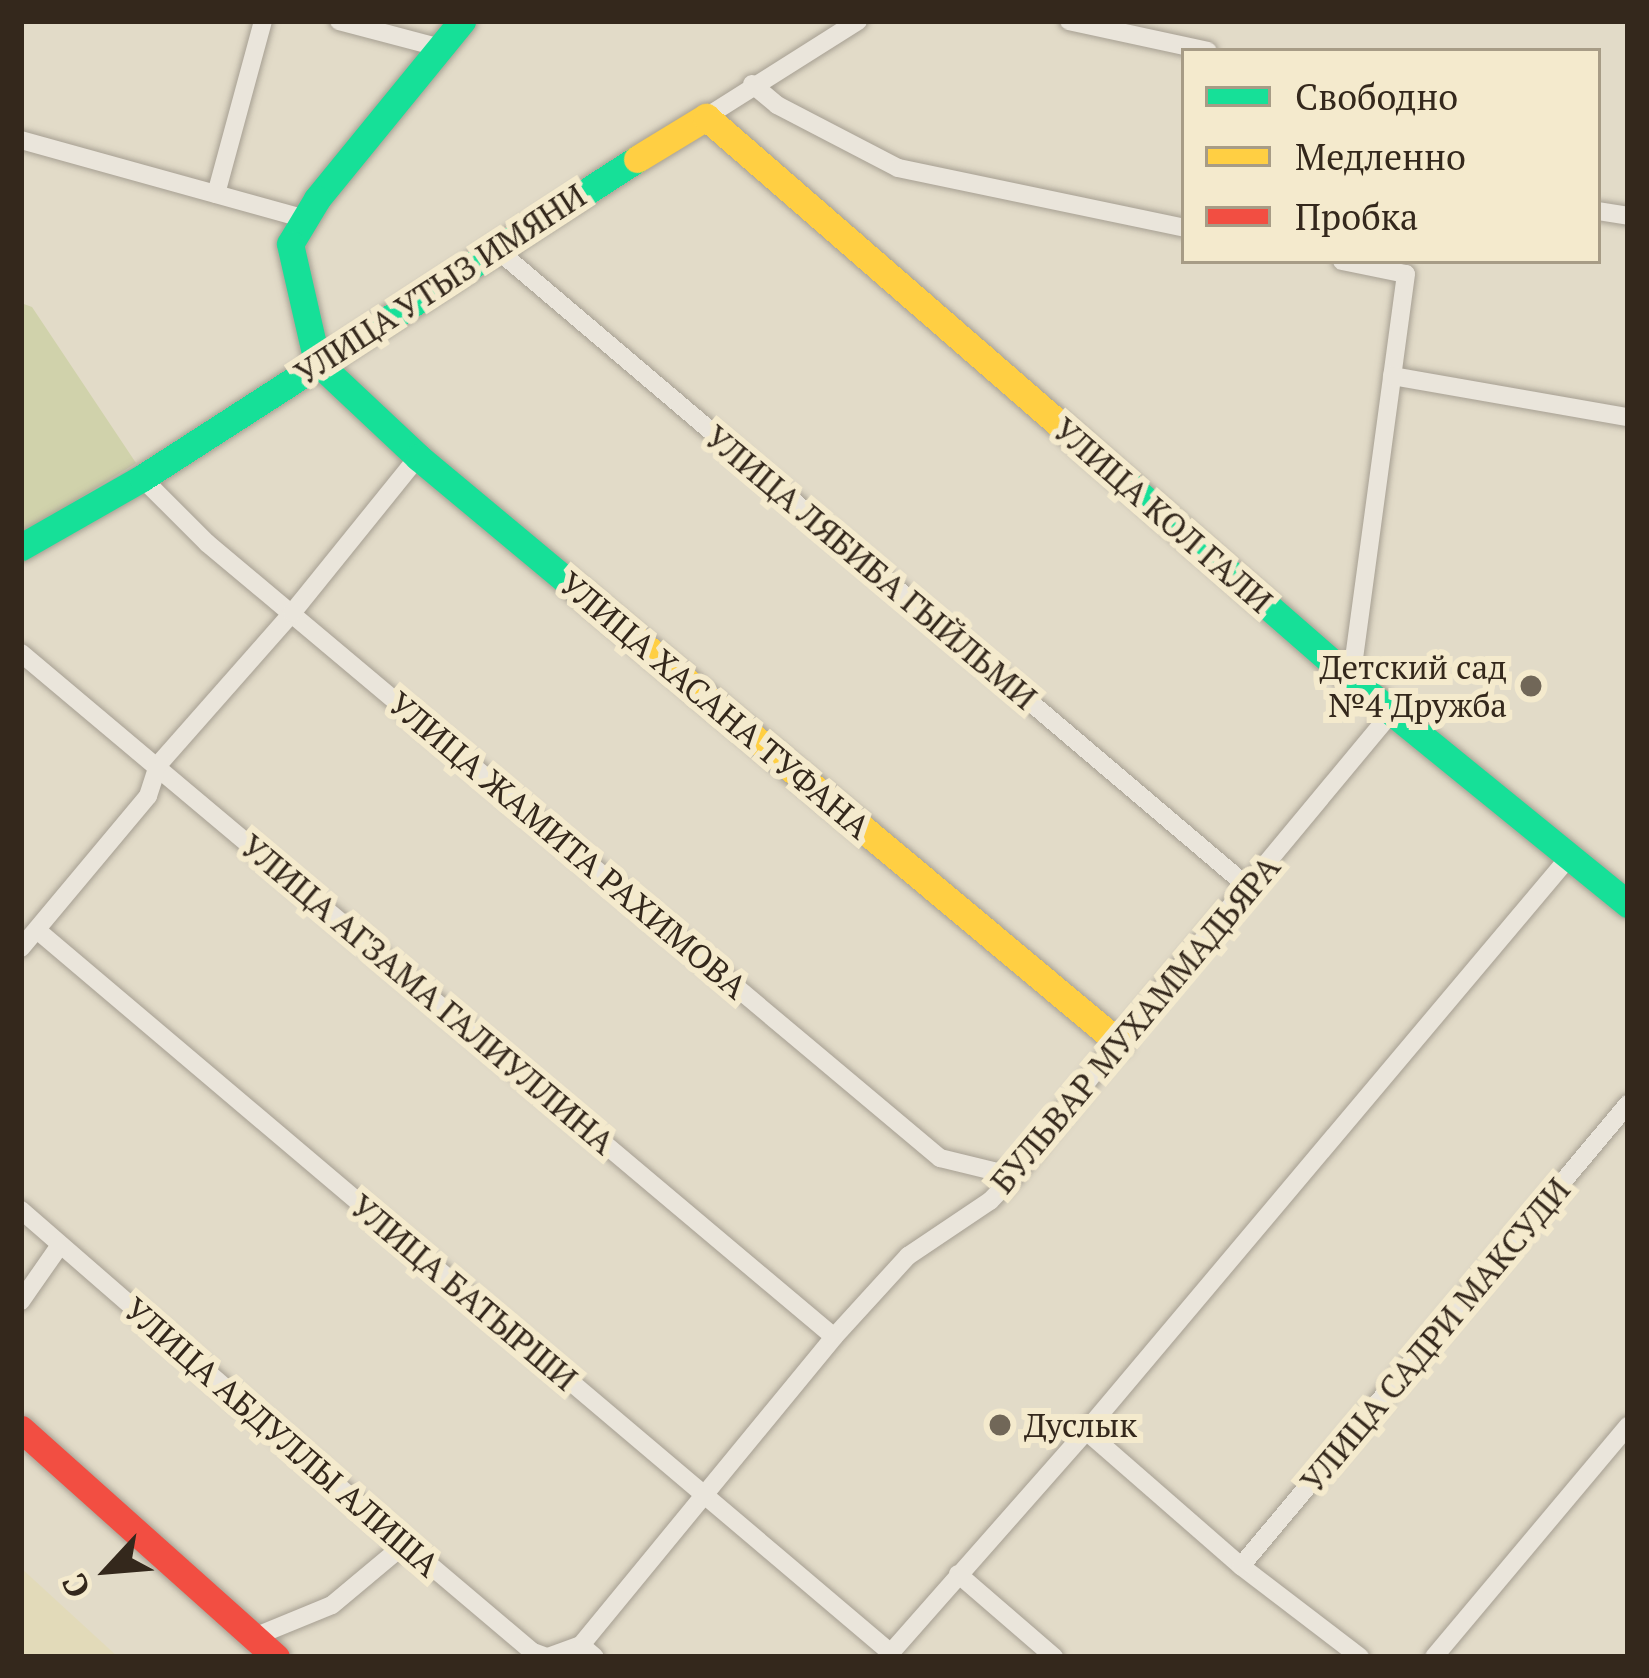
<!DOCTYPE html>
<html>
<head>
<meta charset="utf-8">
<style>
	body { margin:0 }
	#map { position:relative; width:1649px; height:1678px; overflow:hidden; background:#e2dbc8; font-family:"PT Serif",serif }
	div>[style] { position:absolute }
	.farmland>* { inset:0; background:#e2dab9 }
	.green>* { inset:0; background:#d0d2ab }
	.roads { filter:drop-shadow(0 0 3px #a69f92) drop-shadow(0 0 3px #a69f92) }
	.street>* { height:18px; margin:-9px; padding:0 9px; transform-origin:9px; border-radius:9px; background:#eae5db }
	.fast>* { height:27px; margin:-13.5px; padding:0 13.5px; transform-origin:13.5px; border-radius:13.5px; background:#16e098 }
	.slow>* { height:27px; margin:-13.5px; padding:0 13.5px; transform-origin:13.5px; border-radius:13.5px; background:#ffcf43 }
	.jam>* { height:27px; margin:-13.5px; padding:0 13.5px; transform-origin:13.5px; border-radius:13.5px; background:#f24e42 }
	.dots>* { width:33px; height:33px; translate:-50% -50%; box-sizing:border-box; border:6px solid #f4eacd; border-radius:50% }
	span { translate:-50% -50%; white-space:nowrap; text-align:center; line-height:1.15; -webkit-text-stroke:12px #f4eacd; paint-order:stroke }
	.street-label { font-size:33px; color:#34281c }
	.poi-label { font-size:33px; color:#34281c }
	.right { translate:-100% -50%; text-align:right }
	.left { translate:0 -50%; text-align:left }
	.frame { position:absolute; inset:0; border:24px solid #34281c; pointer-events:none }
	.legend { position:absolute; left:1181px; top:48px; width:420px; height:216px; box-sizing:border-box; background:#f4eacd; border:3px solid #a79c86; margin:0; padding:15px 21px; list-style:none; font-size:36px; color:#34281c }
	.legend li { display:flex; align-items:center; gap:24px; height:60px }
	.legend b { width:60px; border:3px solid #a79c86 }
	.north { position:absolute; left:48px; top:1510px; width:120px; height:120px; -webkit-text-stroke:9px #f4eacd; paint-order:stroke; rotate:244deg; font-size:33px; font-weight:700; line-height:48px; text-align:center; color:#34281c }
	.north::after { content:''; display:block; margin:auto; width:42px; height:54px; background:#34281c; clip-path:polygon(50% 0,100% 100%,50% 72%,0 100%) }
</style>
</head>
<body>
<div id="map">
	<div class="farmland">
		<i style="clip-path:polygon(21px 1568px,118px 1657px,21px 1657px)"></i>
	</div>
	<div class="green">
		<i style="clip-path:polygon(21px 303px,32px 307px,136px 463px,21px 535px)"></i>
	</div>
	<div class="roads">
		<div class="street">
			<i style="left:339px;top:21px;width:106px;rotate:14.8deg"></i>
			<i style="left:1069px;top:21px;width:142px;rotate:12.2deg"></i>
			<i style="left:752px;top:84px;width:33px;rotate:40deg"></i>
			<i style="left:777px;top:105px;width:136px;rotate:27.5deg"></i>
			<i style="left:898px;top:168px;width:292px;rotate:11.8deg"></i>
			<i style="left:706px;top:117px;width:180px;rotate:-32.3deg"></i>
			<i style="left:21px;top:140px;width:293px;rotate:15.5deg"></i>
			<i style="left:216px;top:194px;width:179px;rotate:-74.8deg"></i>
			<i style="left:1598px;top:211px;width:30px;rotate:9deg"></i>
			<i style="left:494px;top:247px;width:989px;rotate:40.32deg"></i>
			<i style="left:1342px;top:261px;width:65px;rotate:11.5deg"></i>
			<i style="left:1406px;top:274px;width:409px;rotate:97.7deg"></i>
			<i style="left:1392px;top:376px;width:240px;rotate:9.9deg"></i>
			<i style="left:142px;top:478px;width:92px;rotate:45deg"></i>
			<i style="left:207px;top:543px;width:957px;rotate:40deg"></i>
			<i style="left:940px;top:1158px;width:76px;rotate:13.7deg"></i>
			<i style="left:21px;top:653px;width:1062px;rotate:40.07deg"></i>
			<i style="left:37px;top:930px;width:1119px;rotate:40.25deg"></i>
			<i style="left:21px;top:948px;width:198px;rotate:-50.1deg"></i>
			<i style="left:148px;top:796px;width:33px;rotate:-72deg"></i>
			<i style="left:158px;top:765px;width:203px;rotate:-48.6deg"></i>
			<i style="left:292px;top:613px;width:201px;rotate:-51.1deg"></i>
			<i style="left:21px;top:1210px;width:509px;rotate:41.02deg"></i>
			<i style="left:405px;top:1544px;width:167px;rotate:40.2deg"></i>
			<i style="left:533px;top:1652px;width:15px;rotate:20deg"></i>
			<i style="left:21px;top:1301px;width:68px;rotate:-55.1deg"></i>
			<i style="left:1086px;top:1431px;width:206px;rotate:41.1deg"></i>
			<i style="left:1241px;top:1566px;width:150px;rotate:37.4deg"></i>
			<i style="left:1241px;top:1566px;width:603px;rotate:-50.05deg"></i>
			<i style="left:958px;top:1574px;width:127px;rotate:40.8deg"></i>
			<i style="left:254px;top:1637px;width:84px;rotate:-22.3deg"></i>
			<i style="left:332px;top:1605px;width:95px;rotate:-39.9deg"></i>
			<i style="left:581px;top:1645px;width:399px;rotate:-50.6deg"></i>
			<i style="left:834px;top:1337px;width:110px;rotate:-47.6deg"></i>
			<i style="left:908px;top:1256px;width:99px;rotate:-33.9deg"></i>
			<i style="left:990px;top:1201px;width:35px;rotate:-46deg"></i>
			<i style="left:1014px;top:1176px;width:170px;rotate:-52.2deg"></i>
			<i style="left:1118px;top:1042px;width:428px;rotate:-50.3deg"></i>
			<i style="left:548px;top:1657px;width:35px;rotate:-20deg"></i>
			<i style="left:581px;top:1645px;width:18px;rotate:41deg"></i>
			<i style="left:887px;top:1657px;width:301px;rotate:-48.6deg"></i>
			<i style="left:1086px;top:1431px;width:752px;rotate:-49.91deg"></i>
			<i style="left:1434px;top:1657px;width:302px;rotate:-50deg"></i>
		</div>
		<div class="fast">
			<i style="left:462px;top:21px;width:230px;rotate:129.2deg"></i>
			<i style="left:317px;top:199px;width:52px;rotate:121deg"></i>
			<i style="left:290px;top:244px;width:121px;rotate:77.1deg"></i>
			<i style="left:317px;top:362px;width:139px;rotate:43.2deg"></i>
			<i style="left:418px;top:457px;width:244px;rotate:39.8deg"></i>
			<i style="left:1083px;top:445px;width:356px;rotate:41.1deg"></i>
			<i style="left:1351px;top:679px;width:357px;rotate:39.1deg"></i>
			<i style="left:21px;top:547px;width:139px;rotate:-29.7deg"></i>
			<i style="left:142px;top:478px;width:589px;rotate:-32.8deg"></i>
		</div>
		<div class="slow">
			<i style="left:637px;top:159px;width:81px;rotate:-31.3deg"></i>
			<i style="left:706px;top:117px;width:500px;rotate:41deg"></i>
			<i style="left:605px;top:613px;width:669px;rotate:39.9deg"></i>
		</div>
		<div class="jam">
			<i style="left:21px;top:1429px;width:342px;rotate:41.8deg"></i>
		</div>
	</div>
	<div class="dots">
		<i style="left:1531px;top:686px;background:#716758"></i>
		<i style="left:1000px;top:1425px;background:#716758"></i>
	</div>
	<div class="street-label">
		<span style="left:440px;top:284px;rotate:-33deg">УЛИЦА УТЫЗ ИМЯНИ</span>
		<span style="left:1163px;top:515px;rotate:41deg">УЛИЦА КОЛ ГАЛИ</span>
		<span style="left:871px;top:567px;rotate:40deg">УЛИЦА ЛЯБИБА ГЫЙЛЬМИ</span>
		<span style="left:715px;top:705px;rotate:40deg">УЛИЦА ХАСАНА ТУФАНА</span>
		<span style="left:568px;top:845px;rotate:40deg">УЛИЦА ЖАМИТА РАХИМОВА</span>
		<span style="left:428px;top:994px;rotate:40deg">УЛИЦА АГЗАМА ГАЛИУЛЛИНА</span>
		<span style="left:1135px;top:1024px;rotate:-50deg">БУЛЬВАР МУХАММАДЬЯРА</span>
		<span style="left:464px;top:1292px;rotate:40deg">УЛИЦА БАТЫРШИ</span>
		<span style="left:1435px;top:1335px;rotate:-50deg">УЛИЦА САДРИ МАКСУДИ</span>
		<span style="left:282px;top:1437px;rotate:41deg">УЛИЦА АБДУЛЛЫ АЛИША</span>
	</div>
	<div class="poi-label">
		<span class="right" style="left:1507px;top:686px">Детский сад<br>№4 Дружба</span>
		<span class="left" style="left:1024px;top:1425px">Дуслык</span>
	</div>
	<div class="frame"></div>
	<ul class="legend">
	<li><b style="height:15px;background:#16e098"></b>Свободно</li>
	<li><b style="height:15px;background:#ffcf43"></b>Медленно</li>
	<li><b style="height:15px;background:#f24e42"></b>Пробка</li>
	</ul>
	<div class="north">С</div>
</div>
</body>
</html>
